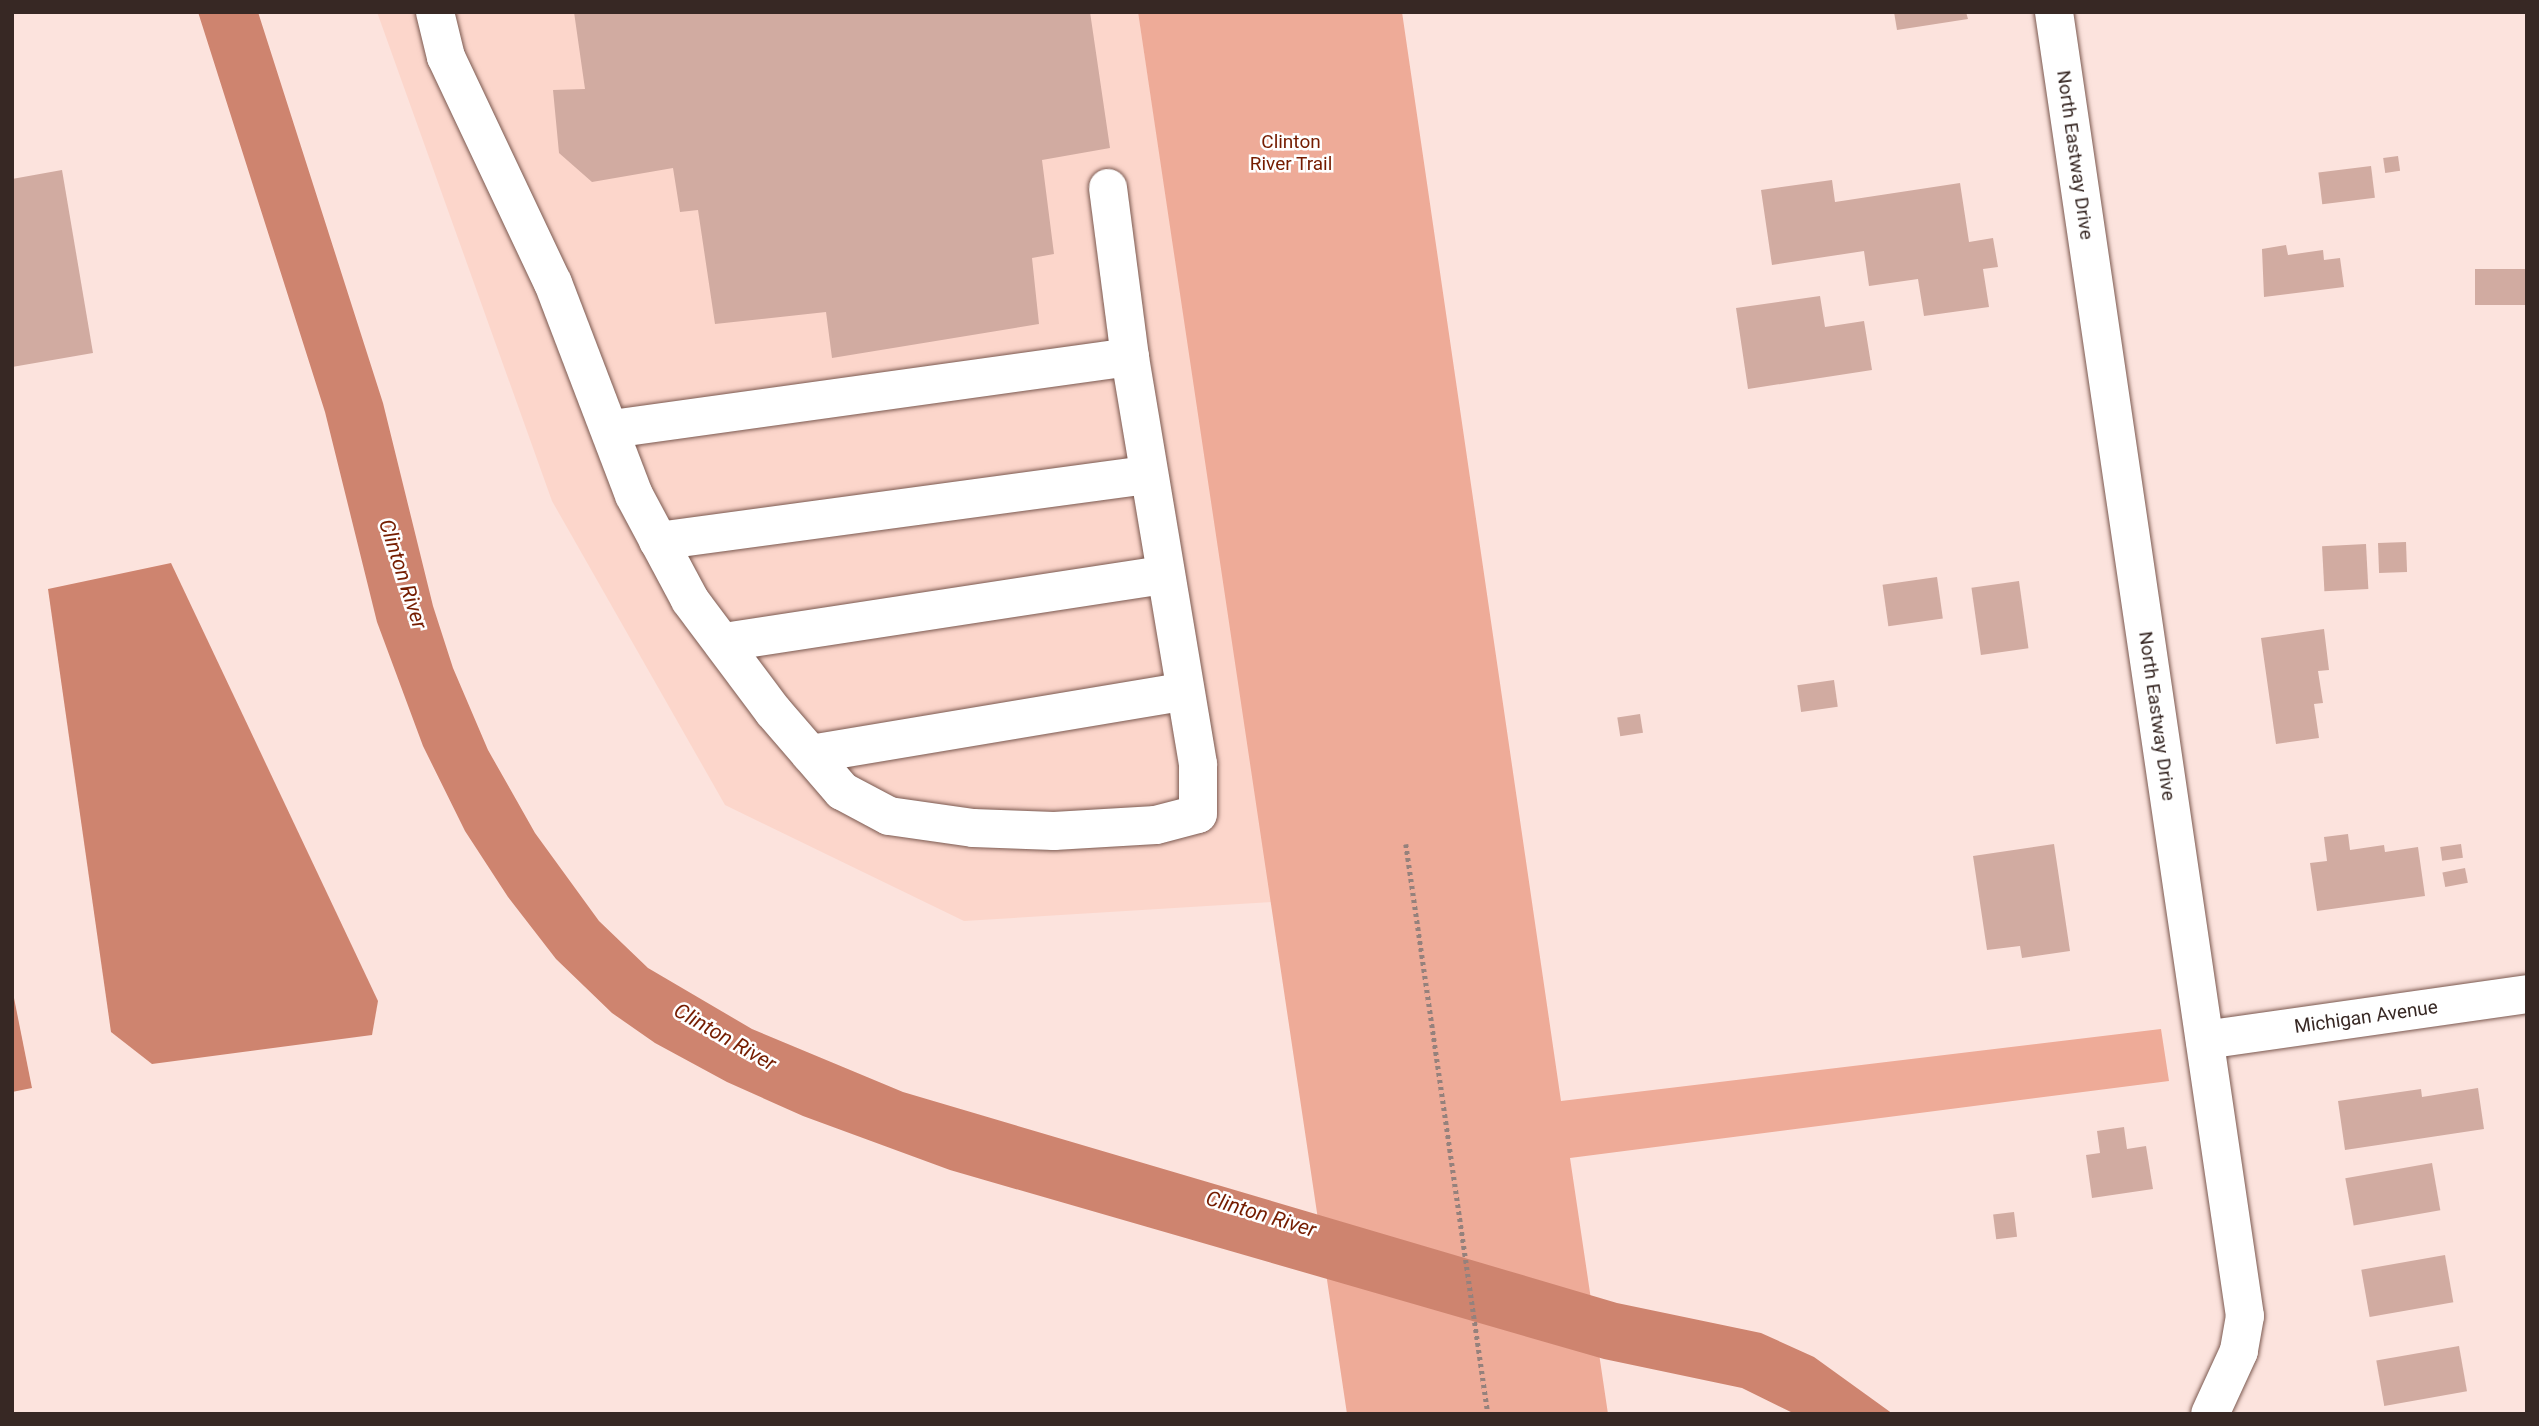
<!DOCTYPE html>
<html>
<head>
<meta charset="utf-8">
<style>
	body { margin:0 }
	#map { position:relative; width:2539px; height:1426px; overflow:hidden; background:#fce3dd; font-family:Roboto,sans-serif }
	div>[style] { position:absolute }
	.built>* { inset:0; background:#fcd6cb }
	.green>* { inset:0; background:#eeab98 }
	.water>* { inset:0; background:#ce846f }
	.building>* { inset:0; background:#d1aba1; transform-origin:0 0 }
	.path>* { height:4.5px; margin-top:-2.25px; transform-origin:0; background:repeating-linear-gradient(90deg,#95817c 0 3.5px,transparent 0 7px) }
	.roads { filter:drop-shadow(0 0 2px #7b5950) drop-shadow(0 0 2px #7b5950) }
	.minor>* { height:38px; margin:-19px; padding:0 19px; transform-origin:19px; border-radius:19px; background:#fff }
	span { translate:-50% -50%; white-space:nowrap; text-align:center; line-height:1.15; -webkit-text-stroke:5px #fff; paint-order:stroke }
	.park-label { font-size:19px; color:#751c00 }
	.street-label { font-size:19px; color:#372824 }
	.water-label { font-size:21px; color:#751d00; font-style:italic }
	.frame { position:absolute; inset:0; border:14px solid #372824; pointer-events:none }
</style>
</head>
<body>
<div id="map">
	<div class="built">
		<i style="clip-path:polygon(377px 12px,1138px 12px,1273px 902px,964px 921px,725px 805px,552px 501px)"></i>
	</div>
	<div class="green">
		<i style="clip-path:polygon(1138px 12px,1402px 12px,1561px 1101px,2161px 1029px,2169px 1081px,1570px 1158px,1608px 1414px,1347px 1414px)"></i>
	</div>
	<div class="water">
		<i style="clip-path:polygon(198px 12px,258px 12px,383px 403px,433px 606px,453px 668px,488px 750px,535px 833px,599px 921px,648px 968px,752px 1029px,903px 1092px,1617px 1303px,1761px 1333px,1814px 1357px,1893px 1414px,1795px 1414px,1742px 1388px,1604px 1359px,950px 1170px,803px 1116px,727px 1082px,655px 1043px,612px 1013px,556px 959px,508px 897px,465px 831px,423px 746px,377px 622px,325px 412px)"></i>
		<i style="clip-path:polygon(171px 563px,378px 1001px,372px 1035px,152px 1064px,111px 1032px,48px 589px)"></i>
		<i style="clip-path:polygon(12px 988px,32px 1088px,12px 1092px)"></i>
	</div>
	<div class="building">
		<i style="clip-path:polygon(574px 12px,1090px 12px,1110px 148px,1042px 160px,1054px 254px,1032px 258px,1039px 324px,832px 358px,826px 312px,715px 324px,698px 210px,680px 212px,673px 168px,592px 182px,559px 153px,553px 90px,585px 89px)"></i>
		<i style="clip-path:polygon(1894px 12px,1966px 12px,1968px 19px,1897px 30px)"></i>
		<i style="left:2398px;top:156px;width:15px;height:15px;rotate:82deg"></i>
		<i style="left:2371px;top:166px;width:32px;height:53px;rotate:83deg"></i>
		<i style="clip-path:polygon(62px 170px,93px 353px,12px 367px,12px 179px)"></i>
		<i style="clip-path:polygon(1832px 180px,1835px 202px,1960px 183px,1969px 242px,1993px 238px,1998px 267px,1983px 269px,1989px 307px,1924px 316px,1918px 279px,1869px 286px,1864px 251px,1772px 265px,1761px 190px)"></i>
		<i style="clip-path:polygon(2286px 245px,2288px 255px,2323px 250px,2324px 260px,2340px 258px,2344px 287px,2264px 297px,2262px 249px)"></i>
		<i style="left:2527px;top:269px;width:36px;height:52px;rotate:90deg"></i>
		<i style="clip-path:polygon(1820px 296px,1825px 327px,1864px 321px,1872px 370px,1748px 389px,1736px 308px)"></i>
		<i style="left:2406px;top:542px;width:30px;height:28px;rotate:88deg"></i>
		<i style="left:2366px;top:544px;width:45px;height:44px;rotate:87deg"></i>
		<i style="left:1937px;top:577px;width:42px;height:55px;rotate:82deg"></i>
		<i style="left:2019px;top:581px;width:68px;height:48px;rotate:82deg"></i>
		<i style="clip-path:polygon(2324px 629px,2329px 670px,2318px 671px,2323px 703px,2314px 704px,2319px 738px,2276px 744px,2261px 638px)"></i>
		<i style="left:1834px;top:680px;width:27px;height:37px;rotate:82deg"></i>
		<i style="left:1640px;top:714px;width:19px;height:23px;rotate:81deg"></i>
		<i style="clip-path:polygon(2348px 834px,2350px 850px,2384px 845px,2385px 852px,2418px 847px,2425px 896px,2317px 911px,2310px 863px,2327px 861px,2324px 837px)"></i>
		<i style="clip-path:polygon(2054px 844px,2070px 951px,2022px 958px,2020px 946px,1987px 950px,1973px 856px)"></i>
		<i style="left:2461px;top:844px;width:14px;height:21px;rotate:82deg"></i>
		<i style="left:2465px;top:868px;width:15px;height:23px;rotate:79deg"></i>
		<i style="clip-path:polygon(2478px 1088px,2484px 1129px,2345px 1150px,2338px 1101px,2421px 1089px,2422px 1097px)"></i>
		<i style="clip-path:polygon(2124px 1127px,2127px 1149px,2146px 1146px,2153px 1189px,2092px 1198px,2086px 1155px,2100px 1153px,2097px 1131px)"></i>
		<i style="left:2432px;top:1163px;width:48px;height:88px;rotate:80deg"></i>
		<i style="left:2014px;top:1212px;width:25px;height:21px;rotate:83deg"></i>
		<i style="left:2445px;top:1255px;width:48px;height:85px;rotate:80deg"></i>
		<i style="left:2459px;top:1346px;width:46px;height:84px;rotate:80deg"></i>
	</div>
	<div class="path">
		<i style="left:1406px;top:844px;width:576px;rotate:81.81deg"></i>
	</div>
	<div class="roads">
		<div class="minor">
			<i style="left:435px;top:12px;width:46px;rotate:76.3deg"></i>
			<i style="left:446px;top:57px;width:250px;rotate:64.7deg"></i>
			<i style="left:553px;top:283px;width:227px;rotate:69.1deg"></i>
			<i style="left:634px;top:495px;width:119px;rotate:61.9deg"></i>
			<i style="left:690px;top:600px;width:139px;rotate:53.2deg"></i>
			<i style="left:773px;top:711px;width:106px;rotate:49.2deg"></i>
			<i style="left:842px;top:791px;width:53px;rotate:28deg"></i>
			<i style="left:889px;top:816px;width:85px;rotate:8.1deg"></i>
			<i style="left:973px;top:828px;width:81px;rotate:2.1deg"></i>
			<i style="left:1054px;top:831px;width:102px;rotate:-3.4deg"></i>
			<i style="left:1156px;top:825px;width:43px;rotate:-14.7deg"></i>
			<i style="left:1198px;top:814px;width:50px;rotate:-90deg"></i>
			<i style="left:1198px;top:764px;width:413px;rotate:-99.5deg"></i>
			<i style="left:1130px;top:357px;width:523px;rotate:172.09deg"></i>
			<i style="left:2054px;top:12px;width:1318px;rotate:81.67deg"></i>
			<i style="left:2245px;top:1316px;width:36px;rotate:100deg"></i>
			<i style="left:2239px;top:1351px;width:69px;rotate:114.7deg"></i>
			<i style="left:1108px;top:188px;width:170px;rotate:82.6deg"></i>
			<i style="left:658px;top:541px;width:494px;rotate:-7.7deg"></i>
			<i style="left:725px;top:642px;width:443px;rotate:-8.7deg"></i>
			<i style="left:810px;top:754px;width:380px;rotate:-9.5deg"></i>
			<i style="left:2205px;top:1040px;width:325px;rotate:-8.1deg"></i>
		</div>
	</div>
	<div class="park-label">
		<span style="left:1291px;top:153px">Clinton<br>River Trail</span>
	</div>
	<div class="street-label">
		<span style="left:2075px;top:155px;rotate:82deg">North Eastway Drive</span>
		<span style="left:2157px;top:716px;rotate:82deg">North Eastway Drive</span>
		<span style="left:2366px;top:1017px;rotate:-8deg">Michigan Avenue</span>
	</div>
	<div class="water-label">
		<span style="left:403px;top:574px;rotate:72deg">Clinton River</span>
		<span style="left:725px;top:1037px;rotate:30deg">Clinton River</span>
		<span style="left:1261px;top:1214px;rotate:17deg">Clinton River</span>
	</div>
	<div class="frame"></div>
</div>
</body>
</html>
